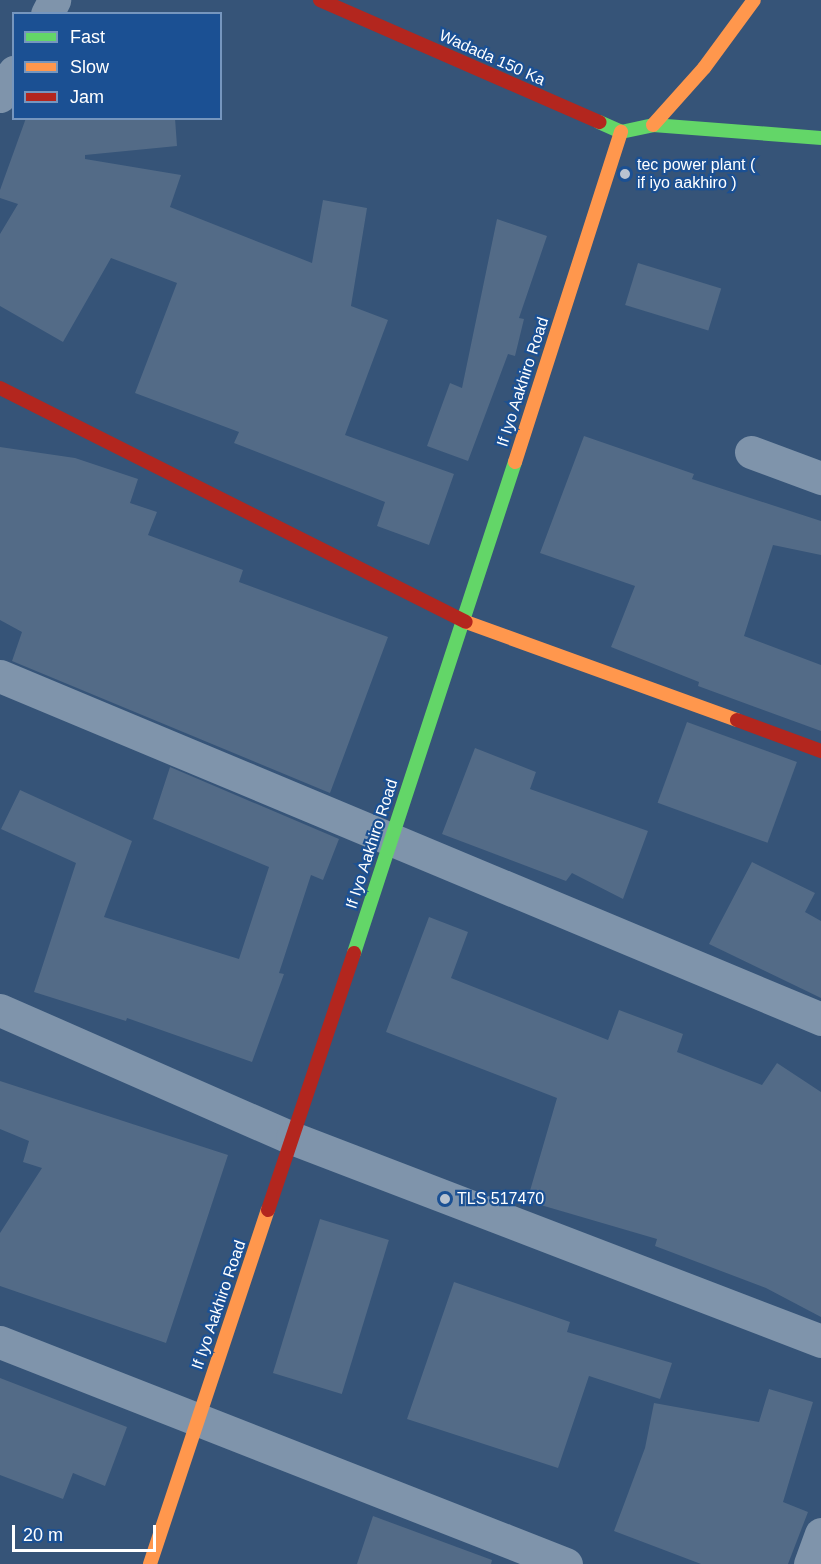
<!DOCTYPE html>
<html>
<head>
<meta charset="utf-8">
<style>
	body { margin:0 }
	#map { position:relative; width:821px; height:1564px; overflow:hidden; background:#365478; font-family:Helvetica,sans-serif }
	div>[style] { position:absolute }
	.building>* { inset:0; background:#536b87; transform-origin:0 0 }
	.street>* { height:33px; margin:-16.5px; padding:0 16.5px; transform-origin:16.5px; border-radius:16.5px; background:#7f94ab }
	.fast>* { height:14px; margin:-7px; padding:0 7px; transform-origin:7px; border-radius:7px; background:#63d668 }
	.slow>* { height:14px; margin:-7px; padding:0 7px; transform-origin:7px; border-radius:7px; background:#ff974d }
	.jam>* { height:14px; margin:-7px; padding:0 7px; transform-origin:7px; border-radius:7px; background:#b3261e }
	.dots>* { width:16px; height:16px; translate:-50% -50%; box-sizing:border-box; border:3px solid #1b5093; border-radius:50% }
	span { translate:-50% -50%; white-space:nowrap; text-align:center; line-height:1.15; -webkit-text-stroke:4.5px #1b5093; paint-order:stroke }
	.street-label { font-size:16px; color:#fff }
	.poi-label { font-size:16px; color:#fff }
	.left { translate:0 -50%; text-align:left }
	.legend { position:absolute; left:12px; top:12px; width:210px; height:108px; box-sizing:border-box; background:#1b5093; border:2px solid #7696be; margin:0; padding:8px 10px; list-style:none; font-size:18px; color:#fff }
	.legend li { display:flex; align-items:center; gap:12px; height:30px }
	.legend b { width:30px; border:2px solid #7696be }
	.scale { position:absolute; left:12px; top:1525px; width:144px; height:27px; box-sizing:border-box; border:3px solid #fff; border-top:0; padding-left:8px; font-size:18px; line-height:21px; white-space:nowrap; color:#fff; -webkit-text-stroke:4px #1b5093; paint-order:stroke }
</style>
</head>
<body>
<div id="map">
	<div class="building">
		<i style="clip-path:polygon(26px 118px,175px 118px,177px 146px,85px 155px,85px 159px,181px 175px,170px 207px,312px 263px,323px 200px,367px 208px,351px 306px,388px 320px,345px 435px,454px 474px,429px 545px,377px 526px,385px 502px,234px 443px,239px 432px,135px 393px,177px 283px,111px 258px,63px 342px,0 306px,0 234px,18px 204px,0 198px,0 190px)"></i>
		<i style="clip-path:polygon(497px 219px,547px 236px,519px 318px,524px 319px,515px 356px,508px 354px,468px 461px,427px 446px,450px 383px,462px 388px)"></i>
		<i style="left:638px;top:263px;width:87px;height:44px;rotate:17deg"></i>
		<i style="clip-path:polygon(584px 436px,694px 474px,692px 479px,821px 521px,821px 555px,773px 545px,744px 636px,821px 665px,821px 731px,698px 686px,699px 682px,611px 647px,635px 586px,540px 553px)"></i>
		<i style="clip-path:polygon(0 447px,75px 458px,138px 479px,130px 503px,157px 512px,148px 535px,243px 570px,239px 582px,388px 637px,330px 793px,12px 661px,22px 632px,0 620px)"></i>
		<i style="left:687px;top:722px;width:117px;height:86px;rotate:20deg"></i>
		<i style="clip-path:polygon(475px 748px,536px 772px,530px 789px,648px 831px,623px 899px,572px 873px,566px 881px,442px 834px)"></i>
		<i style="clip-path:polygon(170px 767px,339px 839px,323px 880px,311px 875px,279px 973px,284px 974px,252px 1062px,127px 1018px,126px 1021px,34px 992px,76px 863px,1px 829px,20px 790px,132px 841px,104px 917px,239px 959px,269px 867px,153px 819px)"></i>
		<i style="clip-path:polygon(752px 862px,815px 893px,805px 912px,821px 921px,821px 998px,709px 944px)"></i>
		<i style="clip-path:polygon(429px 917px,468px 932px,451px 978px,608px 1040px,619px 1010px,683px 1034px,677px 1052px,762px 1085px,777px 1063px,821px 1092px,821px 1317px,766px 1288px,655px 1246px,657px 1239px,527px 1201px,557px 1098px,386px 1032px)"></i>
		<i style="clip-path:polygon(0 1081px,228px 1155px,166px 1343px,0 1286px,0 1233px,42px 1168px,23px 1162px,29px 1141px,0 1129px)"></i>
		<i style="left:320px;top:1219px;width:72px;height:161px;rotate:17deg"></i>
		<i style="clip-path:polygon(454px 1282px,570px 1322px,567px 1332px,672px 1363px,660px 1399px,589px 1376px,558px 1468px,407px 1419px)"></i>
		<i style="clip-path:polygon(0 1378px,127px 1427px,105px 1486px,73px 1473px,63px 1499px,0 1475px)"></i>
		<i style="clip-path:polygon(769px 1389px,813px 1402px,783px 1502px,808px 1512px,788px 1564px,701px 1564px,614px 1531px,645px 1448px,654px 1403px,759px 1422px)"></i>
		<i style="clip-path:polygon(373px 1516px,492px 1560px,491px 1564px,357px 1564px)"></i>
	</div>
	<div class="street">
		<i style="left:47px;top:14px;width:16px;rotate:-63deg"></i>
		<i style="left:0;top:96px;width:28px;rotate:-60deg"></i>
		<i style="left:751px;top:452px;width:75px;rotate:20.4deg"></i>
		<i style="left:0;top:676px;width:890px;rotate:22.67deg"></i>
		<i style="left:0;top:1010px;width:319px;rotate:23.7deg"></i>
		<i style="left:292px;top:1138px;width:567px;rotate:20.99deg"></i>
		<i style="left:0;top:1342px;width:608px;rotate:21.42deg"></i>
		<i style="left:810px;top:1564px;width:32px;rotate:-70deg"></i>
	</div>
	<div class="fast">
		<i style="left:599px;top:122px;width:24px;rotate:24deg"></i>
		<i style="left:621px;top:132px;width:33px;rotate:-12deg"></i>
		<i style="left:653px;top:125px;width:169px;rotate:4.4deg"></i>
		<i style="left:354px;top:953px;width:517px;rotate:-71.85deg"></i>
	</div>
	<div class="slow">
		<i style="left:653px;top:125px;width:76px;rotate:-48.2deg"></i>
		<i style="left:704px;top:68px;width:84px;rotate:-53.7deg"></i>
		<i style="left:515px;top:462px;width:347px;rotate:-72.2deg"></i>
		<i style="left:466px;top:622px;width:288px;rotate:19.9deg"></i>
		<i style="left:150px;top:1564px;width:373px;rotate:-71.6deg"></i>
	</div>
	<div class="jam">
		<i style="left:320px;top:0;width:305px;rotate:23.6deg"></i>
		<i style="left:0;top:388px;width:521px;rotate:26.66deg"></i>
		<i style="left:737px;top:720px;width:90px;rotate:20.3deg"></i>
		<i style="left:268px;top:1210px;width:271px;rotate:-71.5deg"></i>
	</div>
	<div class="dots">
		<i style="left:625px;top:174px;background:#b9c3d0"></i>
		<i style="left:445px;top:1199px;background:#b9c3d0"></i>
	</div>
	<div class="street-label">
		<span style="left:492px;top:58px;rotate:24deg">Wadada 150 Ka</span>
		<span style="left:523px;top:382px;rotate:-72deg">If Iyo Aakhiro Road</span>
		<span style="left:372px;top:844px;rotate:-72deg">If Iyo Aakhiro Road</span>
		<span style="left:219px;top:1305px;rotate:-71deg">If Iyo Aakhiro Road</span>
	</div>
	<div class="poi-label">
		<span class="left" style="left:637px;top:174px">tec power plant (<br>if iyo aakhiro )</span>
		<span class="left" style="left:457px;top:1199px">TLS 517470</span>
	</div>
	<ul class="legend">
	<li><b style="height:8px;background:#63d668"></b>Fast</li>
	<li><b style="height:8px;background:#ff974d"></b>Slow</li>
	<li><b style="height:8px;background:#b3261e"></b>Jam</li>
	</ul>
	<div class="scale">20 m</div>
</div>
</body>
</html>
